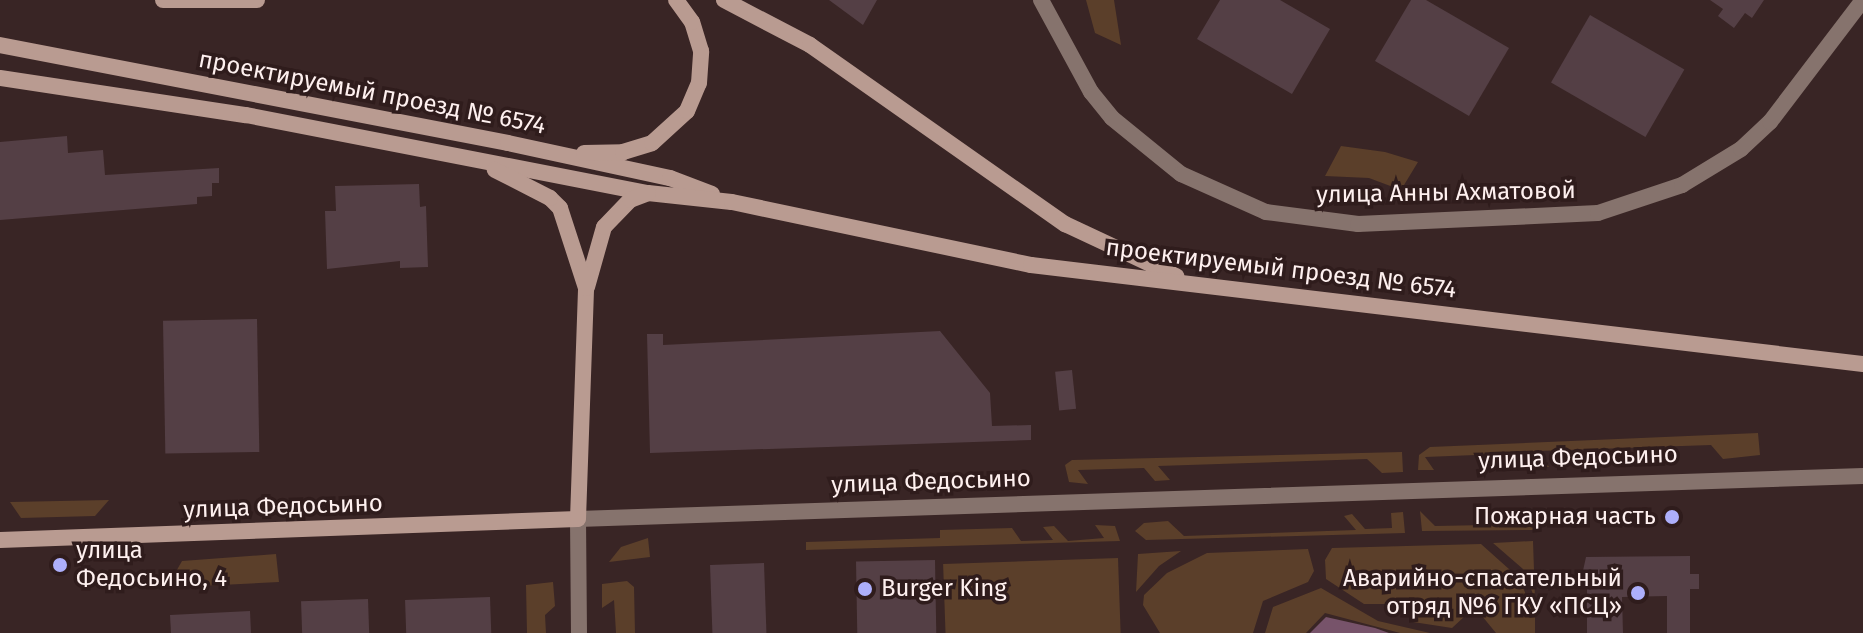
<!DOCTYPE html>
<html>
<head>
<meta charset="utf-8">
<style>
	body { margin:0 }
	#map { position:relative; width:1863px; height:633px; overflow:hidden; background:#392525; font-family:"Fira Sans",sans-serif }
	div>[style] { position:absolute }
	.green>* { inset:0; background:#5b3f2a; transform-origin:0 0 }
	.water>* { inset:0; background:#77536a }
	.building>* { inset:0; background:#543f45; transform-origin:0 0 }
	.minor>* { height:16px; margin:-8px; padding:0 8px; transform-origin:8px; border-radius:8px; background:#86736d }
	.tertiary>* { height:16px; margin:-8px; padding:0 8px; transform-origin:8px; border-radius:8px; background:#86736d }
	.secondary>* { height:16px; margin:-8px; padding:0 8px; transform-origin:8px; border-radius:8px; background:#b99b91 }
	.dots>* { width:22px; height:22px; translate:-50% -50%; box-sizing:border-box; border:4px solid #2f1c1c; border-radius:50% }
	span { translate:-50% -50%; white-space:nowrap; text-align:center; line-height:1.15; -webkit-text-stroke:7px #2f1c1c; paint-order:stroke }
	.street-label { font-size:24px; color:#fef0ef }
	.poi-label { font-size:24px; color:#fef0ef }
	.right { translate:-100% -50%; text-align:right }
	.left { translate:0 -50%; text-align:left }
</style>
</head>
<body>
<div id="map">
	<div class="green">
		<i style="clip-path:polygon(1086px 0,1114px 0,1121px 45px,1095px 33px)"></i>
		<i style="clip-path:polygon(1341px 146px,1385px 152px,1418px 162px,1401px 190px,1369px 178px,1325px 176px)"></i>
		<i style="clip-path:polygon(1758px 433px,1760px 455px,1723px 459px,1711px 445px,1538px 451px,1549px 467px,1540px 467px,1528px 453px,1425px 457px,1434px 470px,1418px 470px,1419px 455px,1430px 447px)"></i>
		<i style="clip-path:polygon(1402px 452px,1403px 472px,1382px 473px,1367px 459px,1158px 466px,1170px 480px,1155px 481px,1144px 468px,1078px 470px,1088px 484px,1069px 482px,1065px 465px,1072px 460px)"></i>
		<i style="clip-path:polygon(109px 500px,95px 516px,21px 518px,10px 502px)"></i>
		<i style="clip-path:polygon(1420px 511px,1435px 526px,1536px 524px,1537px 530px,1422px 531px)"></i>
		<i style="clip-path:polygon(1403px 512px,1405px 533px,1146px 540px,1135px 531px,1144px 523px,1168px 521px,1184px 536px,1356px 530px,1344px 516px,1352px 514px,1365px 529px,1392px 528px,1391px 513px)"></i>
		<i style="clip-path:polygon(1095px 525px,1115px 526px,1120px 541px,806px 550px,806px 542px,940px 538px,940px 530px,1012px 528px,1021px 541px,1053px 540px,1043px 527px,1054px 526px,1068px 541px,1104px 538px)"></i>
		<i style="clip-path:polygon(648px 538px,650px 557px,609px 562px,621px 547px)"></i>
		<i style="clip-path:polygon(1533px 541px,1535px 599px,1523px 569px,1493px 543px)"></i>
		<i style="clip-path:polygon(1481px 544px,1519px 578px,1535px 616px,1535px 633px,1496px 633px,1482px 616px,1465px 616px,1452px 628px,1413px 622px,1401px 604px,1364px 604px,1326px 579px,1325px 560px,1332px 548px)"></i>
		<i style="clip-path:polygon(1308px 549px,1314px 571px,1308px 582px,1263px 601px,1253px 633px,1160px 633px,1143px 605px,1144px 595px,1167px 573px,1207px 553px)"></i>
		<i style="clip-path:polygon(1181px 551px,1159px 566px,1136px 592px,1138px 554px)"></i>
		<i style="clip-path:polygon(276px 554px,279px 582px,180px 587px,174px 575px,182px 561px)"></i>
		<i style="left:1118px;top:558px;width:75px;height:175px;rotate:88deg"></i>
		<i style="clip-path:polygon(627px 581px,634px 587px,635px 633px,616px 633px,614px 600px,602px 608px,602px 584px)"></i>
		<i style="clip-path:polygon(553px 582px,555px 606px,545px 615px,546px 633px,527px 633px,526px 585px)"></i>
		<i style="clip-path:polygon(1321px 588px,1378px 621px,1430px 633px,1400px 633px,1325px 613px,1306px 633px,1265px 633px,1273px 607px)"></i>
	</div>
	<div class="water">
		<i style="clip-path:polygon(1326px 617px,1375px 628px,1389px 633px,1310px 633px)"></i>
	</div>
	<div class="building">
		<i style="clip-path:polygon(829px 0,877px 0,863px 25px)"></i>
		<i style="clip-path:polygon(1220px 0,1280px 0,1330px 29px,1292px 94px,1197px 39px)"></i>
		<i style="clip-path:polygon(1411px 0,1426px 0,1509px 48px,1469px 116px,1375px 61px)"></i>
		<i style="clip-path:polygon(1710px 0,1764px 0,1752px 18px,1745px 13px,1734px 28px,1718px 16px,1723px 9px)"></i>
		<i style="left:1590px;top:15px;width:109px;height:78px;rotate:30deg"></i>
		<i style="clip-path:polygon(67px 136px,68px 153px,103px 150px,105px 175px,219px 168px,219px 183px,212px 183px,212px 196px,197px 197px,197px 204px,0 220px,0 142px)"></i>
		<i style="clip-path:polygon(419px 184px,420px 207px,426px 206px,428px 267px,400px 268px,400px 261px,327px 269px,325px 211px,336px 211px,335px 186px)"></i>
		<i style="left:257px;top:319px;width:133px;height:94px;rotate:89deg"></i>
		<i style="clip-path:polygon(940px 331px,990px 393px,992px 426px,1031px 425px,1031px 440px,650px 453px,647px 334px,663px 334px,663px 345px)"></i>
		<i style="left:1072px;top:370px;width:39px;height:17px;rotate:84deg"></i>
		<i style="clip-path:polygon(1690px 556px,1690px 574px,1699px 574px,1699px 589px,1690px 589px,1690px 633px,1667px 633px,1667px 596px,1622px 597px,1623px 633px,1587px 633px,1587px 589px,1579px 589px,1586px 557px)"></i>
		<i style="left:935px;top:560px;width:73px;height:79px;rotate:89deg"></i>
		<i style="left:764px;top:563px;width:70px;height:54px;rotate:88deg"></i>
		<i style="left:490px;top:597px;width:36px;height:85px;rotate:88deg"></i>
		<i style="left:368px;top:599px;width:34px;height:67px;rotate:88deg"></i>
		<i style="clip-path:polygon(250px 611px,251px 633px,171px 633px,170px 615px)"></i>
	</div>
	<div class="minor">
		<i style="left:1041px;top:0;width:105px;rotate:61.5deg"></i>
		<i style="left:1091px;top:92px;width:33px;rotate:51deg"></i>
		<i style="left:1112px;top:118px;width:89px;rotate:39.1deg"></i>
		<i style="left:1181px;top:174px;width:93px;rotate:24.1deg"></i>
		<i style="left:1266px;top:212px;width:93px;rotate:7.4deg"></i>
		<i style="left:1358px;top:224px;width:240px;rotate:-2.6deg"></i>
		<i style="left:1598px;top:213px;width:89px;rotate:-18.4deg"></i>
		<i style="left:1682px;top:185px;width:69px;rotate:-31.4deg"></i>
		<i style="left:1741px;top:149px;width:40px;rotate:-43deg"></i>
		<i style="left:1770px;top:122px;width:153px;rotate:-52.7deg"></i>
	</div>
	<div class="tertiary">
		<i style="left:579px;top:633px;width:114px;rotate:-90.5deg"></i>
		<i style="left:578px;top:519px;width:1286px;rotate:-1.92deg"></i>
	</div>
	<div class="secondary">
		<i style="left:163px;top:0;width:94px"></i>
		<i style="left:724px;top:0;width:97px;rotate:27.6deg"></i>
		<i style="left:810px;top:45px;width:312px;rotate:35.1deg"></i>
		<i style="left:1065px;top:224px;width:123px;rotate:25.1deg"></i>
		<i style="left:0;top:45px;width:517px;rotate:10.92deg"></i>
		<i style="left:508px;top:143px;width:166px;rotate:12.2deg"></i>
		<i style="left:670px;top:178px;width:45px;rotate:20.9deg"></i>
		<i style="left:0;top:78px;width:249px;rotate:8.6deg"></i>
		<i style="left:246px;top:115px;width:409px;rotate:11deg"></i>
		<i style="left:648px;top:193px;width:84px;rotate:6.1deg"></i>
		<i style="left:732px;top:202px;width:306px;rotate:11.9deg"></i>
		<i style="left:1031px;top:265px;width:838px;rotate:6.79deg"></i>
		<i style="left:584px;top:153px;width:39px;rotate:-1deg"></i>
		<i style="left:623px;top:152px;width:30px;rotate:-17deg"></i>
		<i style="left:652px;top:143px;width:47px;rotate:-42.4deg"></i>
		<i style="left:687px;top:111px;width:30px;rotate:-67deg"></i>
		<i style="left:699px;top:83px;width:32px;rotate:-86deg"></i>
		<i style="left:701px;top:51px;width:30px;rotate:-107deg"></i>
		<i style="left:692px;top:22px;width:27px;rotate:-126deg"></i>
		<i style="left:587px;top:287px;width:62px;rotate:-74.2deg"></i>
		<i style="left:604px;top:227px;width:37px;rotate:-46deg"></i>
		<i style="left:630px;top:200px;width:19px;rotate:-21deg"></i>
		<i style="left:0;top:540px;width:578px;rotate:-2.08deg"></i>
		<i style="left:578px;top:519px;width:231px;rotate:-88deg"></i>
		<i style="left:586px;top:288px;width:84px;rotate:-108deg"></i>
		<i style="left:560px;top:208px;width:14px;rotate:-135deg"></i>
		<i style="left:550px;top:198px;width:62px;rotate:-153deg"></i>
	</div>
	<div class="dots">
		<i style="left:1672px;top:517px;background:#adaffb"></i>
		<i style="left:60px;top:565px;background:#adaffb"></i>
		<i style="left:865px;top:589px;background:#adaffb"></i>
		<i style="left:1638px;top:593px;background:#adaffb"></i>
	</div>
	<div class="street-label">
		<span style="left:372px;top:93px;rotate:11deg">проектируемый проезд № 6574</span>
		<span style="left:1446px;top:193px;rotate:-1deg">улица Анны Ахматовой</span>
		<span style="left:1281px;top:269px;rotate:7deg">проектируемый проезд № 6574</span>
		<span style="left:1578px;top:458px;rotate:-2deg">улица Федосьино</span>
		<span style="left:931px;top:482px;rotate:-2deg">улица Федосьино</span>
		<span style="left:283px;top:507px;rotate:-2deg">улица Федосьино</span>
	</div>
	<div class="poi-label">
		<span class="right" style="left:1656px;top:517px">Пожарная часть</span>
		<span class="left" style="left:76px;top:565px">улица<br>Федосьино, 4</span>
		<span class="right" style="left:1622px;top:593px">Аварийно-спасательный<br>отряд №6 ГКУ «ПСЦ»</span>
		<span class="left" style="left:881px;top:589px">Burger King</span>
	</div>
</div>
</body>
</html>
